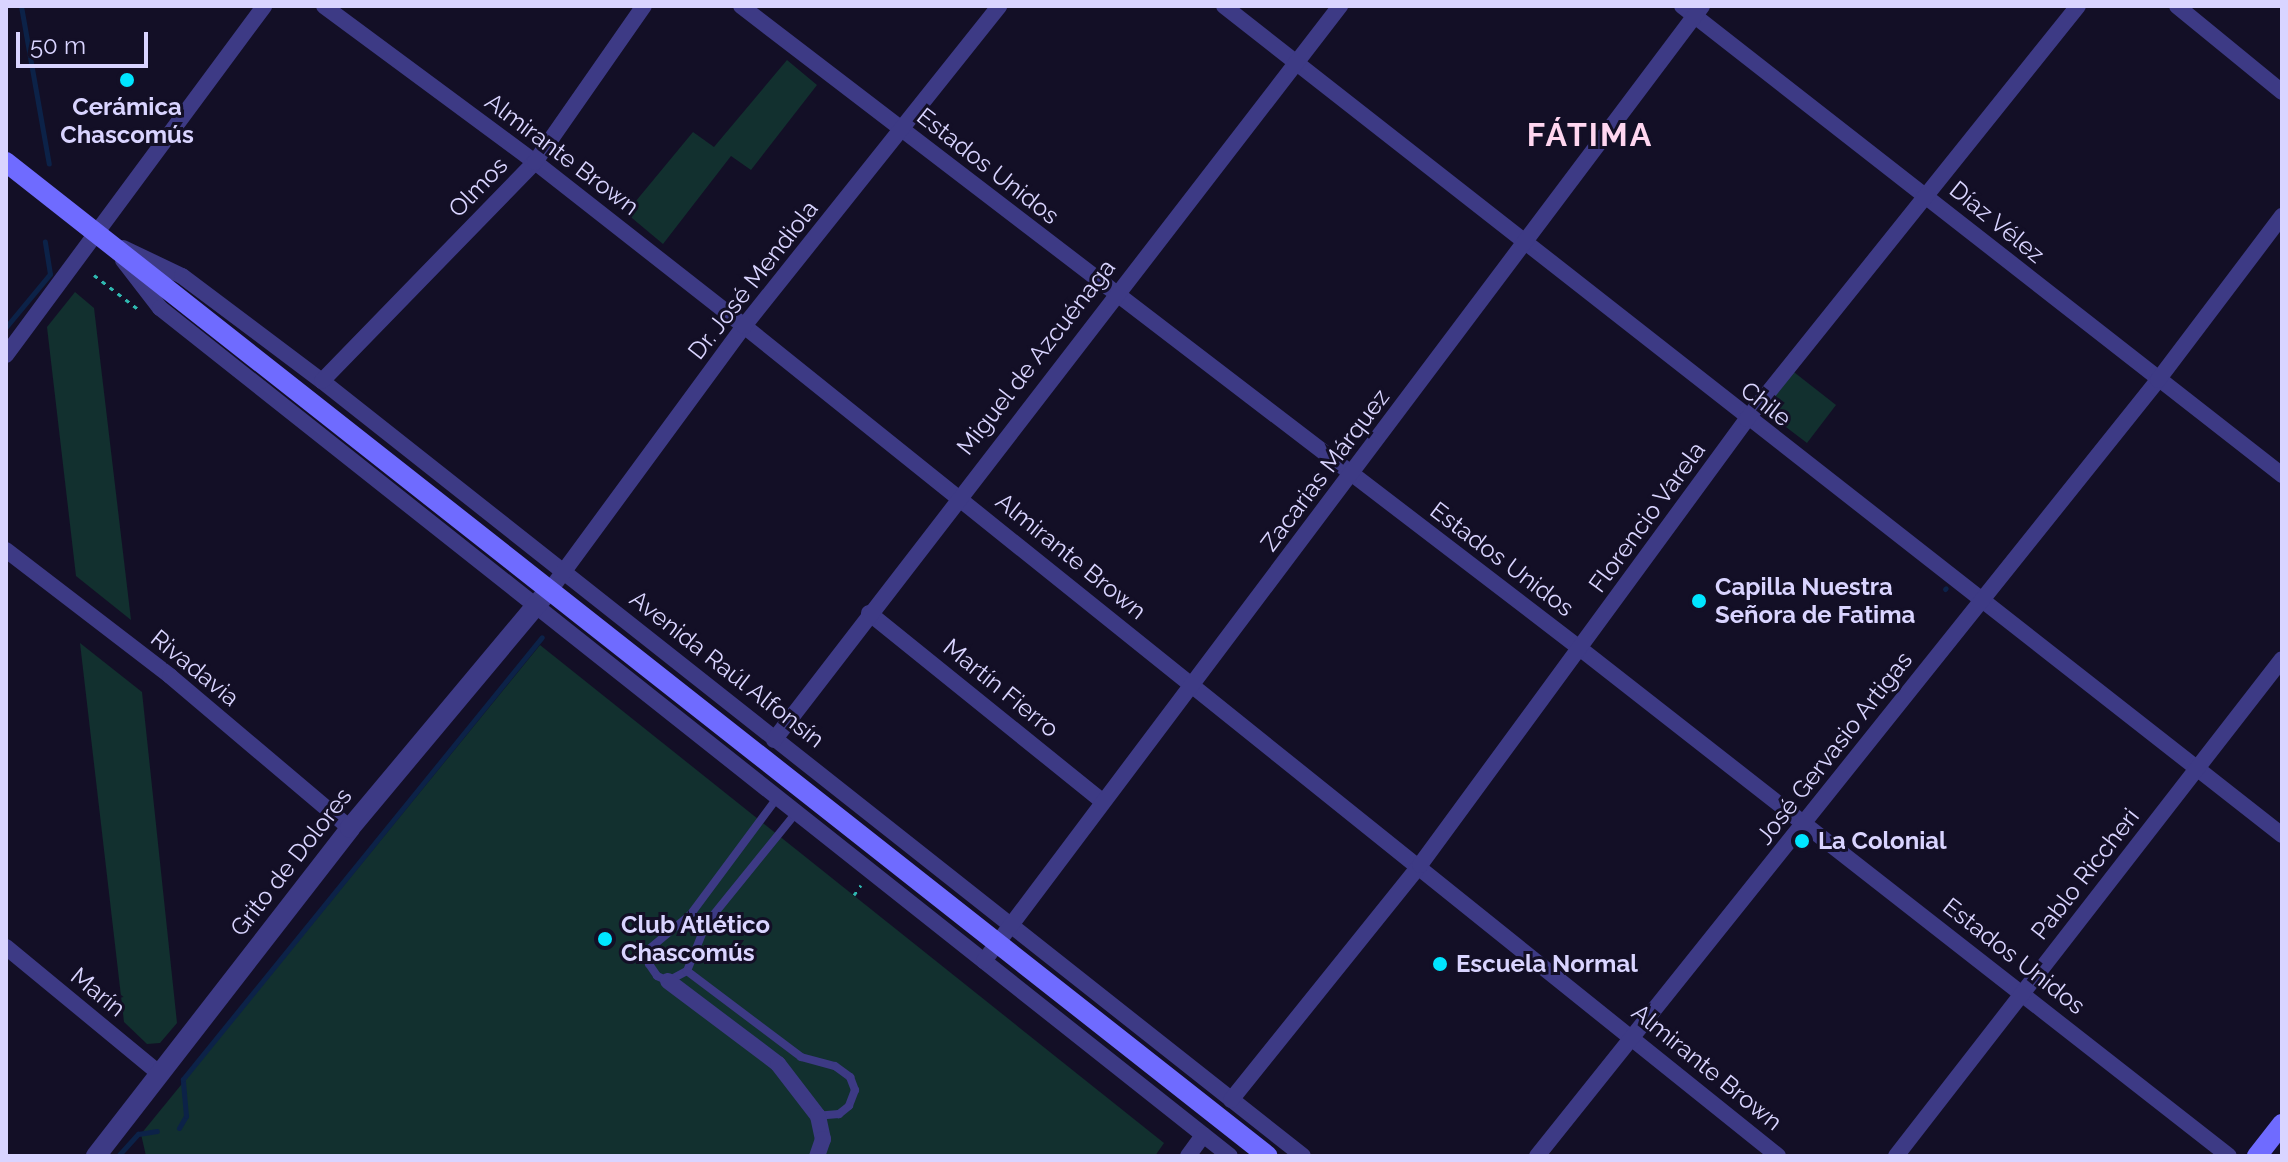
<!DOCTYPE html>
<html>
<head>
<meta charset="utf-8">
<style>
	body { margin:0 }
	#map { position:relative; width:2288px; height:1162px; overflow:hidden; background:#130f26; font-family:Raleway,sans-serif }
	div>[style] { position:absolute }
	.green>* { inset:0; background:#12302f }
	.stream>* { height:5px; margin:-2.5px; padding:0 2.5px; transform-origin:2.5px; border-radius:2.5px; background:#0c2248 }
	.path>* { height:3px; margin-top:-1.5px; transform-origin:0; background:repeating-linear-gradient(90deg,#2fb8b0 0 4px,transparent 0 10px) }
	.service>* { height:8px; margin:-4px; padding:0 4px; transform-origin:4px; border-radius:4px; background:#3d3a85 }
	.minor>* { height:16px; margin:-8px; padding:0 8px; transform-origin:8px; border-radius:8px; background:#3d3a85 }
	.tertiary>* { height:20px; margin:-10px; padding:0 10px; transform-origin:10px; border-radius:10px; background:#3d3a85 }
	.secondary>* { height:20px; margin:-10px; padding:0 10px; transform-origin:10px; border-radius:10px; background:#6f6bff }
	.dots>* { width:22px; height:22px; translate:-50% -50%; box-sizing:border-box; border:4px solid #130f26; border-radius:50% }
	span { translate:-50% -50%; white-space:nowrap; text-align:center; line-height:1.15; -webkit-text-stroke:6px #130f26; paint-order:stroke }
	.poi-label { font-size:24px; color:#d9d4ff; font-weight:700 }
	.left { translate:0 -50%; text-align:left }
	.street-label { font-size:24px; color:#d9d4ff }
	.district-label { font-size:32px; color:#ffd6f0; font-weight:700; letter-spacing:2px }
	.frame { position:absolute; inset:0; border:8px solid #d9d4ff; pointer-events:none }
	.scale { position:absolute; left:16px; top:32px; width:132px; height:36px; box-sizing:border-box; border:4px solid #d9d4ff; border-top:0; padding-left:10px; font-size:24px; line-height:28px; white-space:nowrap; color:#d9d4ff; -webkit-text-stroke:6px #130f26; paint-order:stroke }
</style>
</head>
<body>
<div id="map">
	<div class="green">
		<i style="clip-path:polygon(787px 60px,817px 85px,751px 170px,731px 156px,663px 244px,626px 213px,693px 132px,714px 147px)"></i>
		<i style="clip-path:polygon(75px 292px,94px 308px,131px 620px,76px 576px,47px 327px)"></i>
		<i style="clip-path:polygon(1790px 369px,1836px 405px,1807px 443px,1766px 412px,1766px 398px)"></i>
		<i style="clip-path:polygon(80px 643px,142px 692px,177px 1023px,160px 1043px,147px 1044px,124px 1022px)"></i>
		<i style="clip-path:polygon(540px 645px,1164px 1143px,1155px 1156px,146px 1156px,141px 1134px)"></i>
	</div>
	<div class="stream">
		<i style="left:21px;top:6px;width:160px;rotate:80deg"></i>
		<i style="left:6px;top:327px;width:69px;rotate:-50.3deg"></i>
		<i style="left:50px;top:274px;width:33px;rotate:-99deg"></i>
		<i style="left:1945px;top:589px;width:1px;rotate:-45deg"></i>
		<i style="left:179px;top:1128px;width:14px;rotate:-60deg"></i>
		<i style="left:186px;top:1116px;width:37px;rotate:-95deg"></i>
		<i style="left:183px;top:1079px;width:569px;rotate:-50.92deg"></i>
		<i style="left:118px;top:1156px;width:30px;rotate:-48deg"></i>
		<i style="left:138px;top:1134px;width:19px;rotate:-9deg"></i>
	</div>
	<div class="path">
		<i style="left:94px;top:275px;width:56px;rotate:37.7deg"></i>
		<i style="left:854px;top:895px;width:12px;rotate:-55deg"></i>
	</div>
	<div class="service">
		<i style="left:777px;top:798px;width:144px;rotate:126.6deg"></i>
		<i style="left:691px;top:914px;width:55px;rotate:140.2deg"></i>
		<i style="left:649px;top:949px;width:15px;rotate:90deg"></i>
		<i style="left:649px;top:964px;width:14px;rotate:56deg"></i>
		<i style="left:657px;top:976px;width:12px;rotate:24deg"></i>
		<i style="left:668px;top:981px;width:21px;rotate:-28deg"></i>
		<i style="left:687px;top:971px;width:51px;rotate:-68deg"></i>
		<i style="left:706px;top:924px;width:143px;rotate:-51deg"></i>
		<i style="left:687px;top:971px;width:143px;rotate:37deg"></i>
		<i style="left:801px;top:1057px;width:35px;rotate:15deg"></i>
		<i style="left:835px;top:1066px;width:19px;rotate:36deg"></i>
		<i style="left:850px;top:1077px;width:14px;rotate:69deg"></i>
		<i style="left:855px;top:1090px;width:17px;rotate:111deg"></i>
		<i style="left:849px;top:1106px;width:13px;rotate:141deg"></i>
		<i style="left:839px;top:1114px;width:21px;rotate:175deg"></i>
	</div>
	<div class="minor">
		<i style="left:324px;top:6px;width:262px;rotate:36.5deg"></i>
		<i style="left:535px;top:162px;width:266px;rotate:38.1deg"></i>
		<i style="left:744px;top:326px;width:1326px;rotate:38.75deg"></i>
		<i style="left:741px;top:6px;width:1059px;rotate:37.44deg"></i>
		<i style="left:1582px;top:650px;width:821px;rotate:38.03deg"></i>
		<i style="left:1224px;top:6px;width:1344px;rotate:38.08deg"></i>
		<i style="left:1682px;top:6px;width:762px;rotate:38.01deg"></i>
		<i style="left:2177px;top:6px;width:136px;rotate:39.3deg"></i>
		<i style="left:123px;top:248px;width:65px;rotate:25.4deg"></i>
		<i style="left:182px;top:276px;width:175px;rotate:36.9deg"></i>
		<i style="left:322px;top:381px;width:1250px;rotate:38.31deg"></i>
		<i style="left:123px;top:260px;width:61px;rotate:52.4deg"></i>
		<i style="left:160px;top:308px;width:1365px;rotate:38.4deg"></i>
		<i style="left:6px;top:355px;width:434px;rotate:-53.5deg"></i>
		<i style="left:322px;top:381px;width:305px;rotate:-45.8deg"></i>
		<i style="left:535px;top:162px;width:190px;rotate:-55.1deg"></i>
		<i style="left:6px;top:550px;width:207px;rotate:37.5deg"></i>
		<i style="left:170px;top:676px;width:236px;rotate:40.2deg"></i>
		<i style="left:556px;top:582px;width:318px;rotate:-53.7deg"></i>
		<i style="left:744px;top:326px;width:409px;rotate:-51.4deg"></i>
		<i style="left:869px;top:613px;width:299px;rotate:38.9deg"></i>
		<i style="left:774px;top:740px;width:927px;rotate:-52.36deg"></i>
		<i style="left:6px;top:947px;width:200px;rotate:39.5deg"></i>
		<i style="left:984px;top:961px;width:1195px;rotate:-53.06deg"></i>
		<i style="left:668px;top:981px;width:138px;rotate:37deg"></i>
		<i style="left:778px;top:1064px;width:66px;rotate:52.4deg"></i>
		<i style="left:818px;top:1116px;width:24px;rotate:78deg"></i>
		<i style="left:823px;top:1139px;width:18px;rotate:109deg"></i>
		<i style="left:1231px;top:1100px;width:302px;rotate:-51.2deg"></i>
		<i style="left:1420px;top:865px;width:553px;rotate:-53.75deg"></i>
		<i style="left:1747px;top:419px;width:529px;rotate:-51.29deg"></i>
		<i style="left:1188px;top:1156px;width:26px;rotate:-54deg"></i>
		<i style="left:1537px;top:1156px;width:994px;rotate:-51.33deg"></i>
		<i style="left:2158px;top:380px;width:206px;rotate:-52.9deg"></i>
		<i style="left:1896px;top:1156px;width:629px;rotate:-52.16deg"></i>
	</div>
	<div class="tertiary">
		<i style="left:96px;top:1156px;width:415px;rotate:-52.2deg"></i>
		<i style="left:350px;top:828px;width:313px;rotate:-50.1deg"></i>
	</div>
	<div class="secondary">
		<i style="left:6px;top:162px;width:1606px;rotate:38.23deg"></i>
		<i style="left:2257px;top:1156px;width:41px;rotate:-52deg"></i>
	</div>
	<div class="dots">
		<i style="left:127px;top:80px;background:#00e5ff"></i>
		<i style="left:1699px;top:601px;background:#00e5ff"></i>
		<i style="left:1802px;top:841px;background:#00e5ff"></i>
		<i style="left:605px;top:939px;background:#00e5ff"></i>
		<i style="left:1440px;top:964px;background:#00e5ff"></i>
	</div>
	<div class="poi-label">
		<span style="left:127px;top:121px">Cerámica<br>Chascomús</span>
		<span class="left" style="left:1715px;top:601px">Capilla Nuestra<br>Señora de Fatima</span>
		<span class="left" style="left:1818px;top:841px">La Colonial</span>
		<span class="left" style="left:621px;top:939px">Club Atlético<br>Chascomús</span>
		<span class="left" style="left:1456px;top:964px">Escuela Normal</span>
	</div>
	<div class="street-label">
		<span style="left:562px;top:154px;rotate:37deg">Almirante Brown</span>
		<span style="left:988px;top:166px;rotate:38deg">Estados Unidos</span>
		<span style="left:478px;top:187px;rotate:-46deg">Olmos</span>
		<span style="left:1997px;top:222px;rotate:39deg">Díaz Vélez</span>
		<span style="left:753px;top:280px;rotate:-52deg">Dr. José Mendiola</span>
		<span style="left:1036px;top:357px;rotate:-52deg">Miguel de Azcuénaga</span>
		<span style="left:1766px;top:404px;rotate:38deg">Chile</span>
		<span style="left:1325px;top:470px;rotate:-53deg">Zacarias Márquez</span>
		<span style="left:1647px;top:517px;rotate:-54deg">Florencio Varela</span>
		<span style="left:1071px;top:556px;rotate:39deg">Almirante Brown</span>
		<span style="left:1502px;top:559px;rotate:37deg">Estados Unidos</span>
		<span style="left:195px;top:668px;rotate:39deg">Rivadavia</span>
		<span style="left:727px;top:669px;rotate:38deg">Avenida Raúl Alfonsín</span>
		<span style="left:1001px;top:688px;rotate:39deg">Martín Fierro</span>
		<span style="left:1834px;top:748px;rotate:-52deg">José Gervasio Artigas</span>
		<span style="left:291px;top:862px;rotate:-52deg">Grito de Dolores</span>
		<span style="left:2085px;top:874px;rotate:-52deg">Pablo Riccheri</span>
		<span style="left:2014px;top:956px;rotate:38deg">Estados Unidos</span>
		<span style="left:98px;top:992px;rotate:39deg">Marín</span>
		<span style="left:1707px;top:1067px;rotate:39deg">Almirante Brown</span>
	</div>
	<div class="district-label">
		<span style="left:1590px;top:135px">FÁTIMA</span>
	</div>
	<div class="frame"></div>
	<div class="scale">50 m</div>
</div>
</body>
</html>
